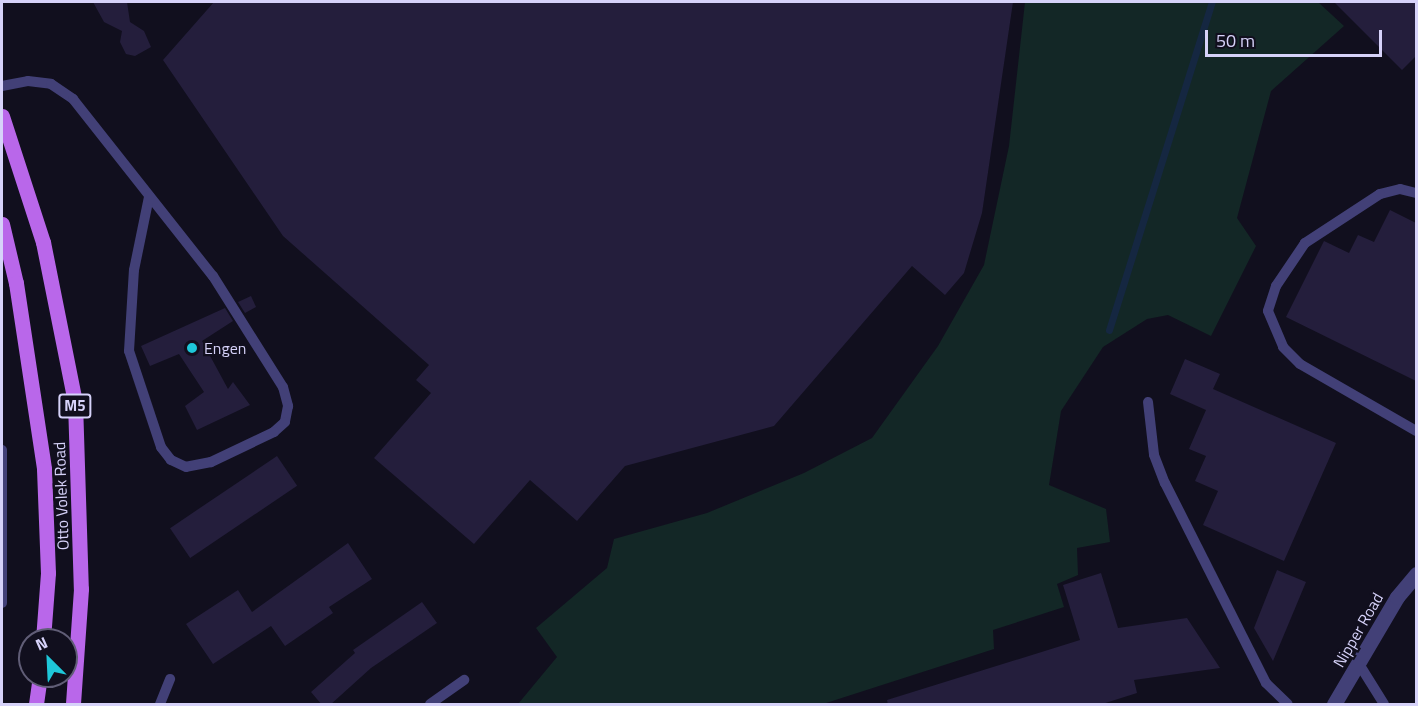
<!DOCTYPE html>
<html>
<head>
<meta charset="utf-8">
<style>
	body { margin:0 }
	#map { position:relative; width:1418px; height:706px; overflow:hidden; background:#110f1e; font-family:"Titillium Web",sans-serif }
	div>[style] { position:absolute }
	.green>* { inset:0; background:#132726 }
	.stream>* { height:7px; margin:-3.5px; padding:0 3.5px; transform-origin:3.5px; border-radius:3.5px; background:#152741 }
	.building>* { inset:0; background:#241e3c; transform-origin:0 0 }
	.lane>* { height:10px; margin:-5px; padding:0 5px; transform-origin:5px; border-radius:5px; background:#424077 }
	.street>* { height:15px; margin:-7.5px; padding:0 7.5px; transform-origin:7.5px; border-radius:7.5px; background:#424077 }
	.primary>* { height:15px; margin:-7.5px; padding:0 7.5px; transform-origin:7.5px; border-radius:7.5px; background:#b967ea }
	.dots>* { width:16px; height:16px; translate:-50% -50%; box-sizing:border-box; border:3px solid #110f1e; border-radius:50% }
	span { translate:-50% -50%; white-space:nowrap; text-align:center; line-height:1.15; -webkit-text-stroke:4.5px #110f1e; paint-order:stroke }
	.shield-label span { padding:2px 4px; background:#110f1e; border:2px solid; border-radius:4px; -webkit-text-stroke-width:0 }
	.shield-label { font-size:15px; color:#d6d2f9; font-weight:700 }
	.poi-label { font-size:16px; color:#d6d2f9 }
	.left { translate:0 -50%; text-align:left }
	.street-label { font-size:16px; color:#d6d2f9 }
	.frame { position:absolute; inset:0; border:3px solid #d6d2f9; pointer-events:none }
	.north { position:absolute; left:18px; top:628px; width:60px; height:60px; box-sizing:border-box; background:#110f1e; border:2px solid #605d76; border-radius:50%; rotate:336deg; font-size:16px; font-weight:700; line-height:24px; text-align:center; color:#d6d2f9 }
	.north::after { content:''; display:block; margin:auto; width:21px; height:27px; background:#1ec7d9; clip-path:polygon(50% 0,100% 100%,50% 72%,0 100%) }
	.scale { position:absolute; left:1205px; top:30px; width:177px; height:27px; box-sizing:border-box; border:3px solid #d6d2f9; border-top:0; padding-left:8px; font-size:18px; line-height:21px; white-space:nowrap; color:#d6d2f9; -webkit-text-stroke:4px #110f1e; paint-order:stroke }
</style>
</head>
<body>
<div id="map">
	<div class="green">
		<i style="clip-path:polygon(1025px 2px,1318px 2px,1344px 26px,1271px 91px,1237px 218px,1256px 246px,1211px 336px,1168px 315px,1147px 319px,1103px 347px,1061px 411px,1049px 485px,1106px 509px,1110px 542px,1077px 548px,1078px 575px,1057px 584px,1064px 607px,993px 630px,994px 649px,823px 704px,518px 704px,557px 657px,536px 628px,607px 568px,614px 539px,707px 513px,804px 473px,872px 438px,938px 346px,984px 265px,1009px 146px)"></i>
	</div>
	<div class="stream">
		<i style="left:1109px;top:330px;width:344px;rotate:-72.6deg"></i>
	</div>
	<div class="building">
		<i style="clip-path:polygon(93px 2px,127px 2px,130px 22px,144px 31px,151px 47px,135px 56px,126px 54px,120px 42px,122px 31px,104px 22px)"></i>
		<i style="clip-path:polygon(214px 2px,1013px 2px,982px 213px,964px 273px,945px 295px,912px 266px,774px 426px,625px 466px,577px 521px,530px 480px,474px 544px,374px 458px,431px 393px,416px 380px,429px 365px,283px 236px,163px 60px)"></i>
		<i style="clip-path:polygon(1334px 2px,1416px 2px,1416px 56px,1402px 70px)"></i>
		<i style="clip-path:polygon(1390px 210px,1416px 223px,1416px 381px,1286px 317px,1324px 241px,1349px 253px,1358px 235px,1374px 242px)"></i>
		<i style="clip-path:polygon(251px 296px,256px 307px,245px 313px,238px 302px)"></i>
		<i style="clip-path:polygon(225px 308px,233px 321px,202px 341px,228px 389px,233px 382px,250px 405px,197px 430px,185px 406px,204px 392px,179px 354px,150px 366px,141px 346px)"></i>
		<i style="clip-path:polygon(1185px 359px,1220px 374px,1213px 389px,1336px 443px,1284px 561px,1203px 525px,1218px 491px,1195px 481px,1206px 456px,1189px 449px,1206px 410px,1170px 394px)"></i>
		<i style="left:277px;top:456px;width:36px;height:129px;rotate:56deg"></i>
		<i style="clip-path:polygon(348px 543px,372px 579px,329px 607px,333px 613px,285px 646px,271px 626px,213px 664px,186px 624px,238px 590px,252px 612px)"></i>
		<i style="clip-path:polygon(1277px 570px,1306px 582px,1273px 661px,1254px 628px)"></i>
		<i style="clip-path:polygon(1101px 573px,1118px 628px,1187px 618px,1220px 668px,1134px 680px,1137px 693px,1099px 705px,888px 705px,887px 700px,1080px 640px,1063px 585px)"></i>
		<i style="clip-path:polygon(422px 602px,437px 623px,371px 668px,330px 705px,322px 705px,311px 692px,355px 653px,353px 650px)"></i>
	</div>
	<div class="lane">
		<i style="left:2px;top:86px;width:26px;rotate:-11deg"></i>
		<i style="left:28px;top:81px;width:23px;rotate:7deg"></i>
		<i style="left:51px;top:84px;width:27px;rotate:34deg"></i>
		<i style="left:73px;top:99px;width:226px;rotate:51.7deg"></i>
		<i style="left:213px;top:276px;width:131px;rotate:57.8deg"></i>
		<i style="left:283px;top:387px;width:20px;rotate:75deg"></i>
		<i style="left:288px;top:406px;width:16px;rotate:101deg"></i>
		<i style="left:285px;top:422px;width:15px;rotate:138deg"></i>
		<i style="left:274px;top:432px;width:70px;rotate:154.5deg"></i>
		<i style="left:211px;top:462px;width:25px;rotate:169deg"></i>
		<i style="left:186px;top:467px;width:17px;rotate:-155deg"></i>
		<i style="left:171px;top:460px;width:16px;rotate:-128deg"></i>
		<i style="left:161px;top:447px;width:101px;rotate:-108.4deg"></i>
		<i style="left:129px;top:351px;width:81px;rotate:-86.5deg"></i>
		<i style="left:134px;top:270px;width:75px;rotate:-78.4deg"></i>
		<i style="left:1416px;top:193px;width:16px;rotate:-166deg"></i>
		<i style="left:1400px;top:189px;width:21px;rotate:166deg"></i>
		<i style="left:1380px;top:194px;width:90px;rotate:146.8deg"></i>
		<i style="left:1305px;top:243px;width:52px;rotate:124deg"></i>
		<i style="left:1276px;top:286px;width:26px;rotate:108deg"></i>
		<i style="left:1268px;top:311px;width:39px;rotate:67deg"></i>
		<i style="left:1283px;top:347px;width:24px;rotate:45deg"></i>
		<i style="left:1300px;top:364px;width:134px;rotate:30deg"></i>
		<i style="left:1148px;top:402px;width:53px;rotate:83.5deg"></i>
		<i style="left:1154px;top:455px;width:30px;rotate:69deg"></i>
		<i style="left:1165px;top:483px;width:224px;rotate:63.2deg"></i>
		<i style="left:1266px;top:683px;width:30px;rotate:44deg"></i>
		<i style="left:2px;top:450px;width:153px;rotate:90deg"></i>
		<i style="left:1359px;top:664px;width:47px;rotate:58deg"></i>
		<i style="left:160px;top:704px;width:27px;rotate:-68deg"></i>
		<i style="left:430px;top:704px;width:42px;rotate:-35.2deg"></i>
	</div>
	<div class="street">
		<i style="left:1334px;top:704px;width:124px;rotate:-59.5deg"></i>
		<i style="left:1397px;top:597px;width:30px;rotate:-50deg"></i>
	</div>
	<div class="primary">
		<i style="left:2px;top:116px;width:133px;rotate:72deg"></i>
		<i style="left:43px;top:242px;width:163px;rotate:78.7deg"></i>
		<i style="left:75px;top:402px;width:187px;rotate:88.2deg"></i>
		<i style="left:81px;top:589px;width:115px;rotate:94deg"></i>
		<i style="left:2px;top:224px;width:61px;rotate:76.7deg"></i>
		<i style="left:16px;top:283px;width:188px;rotate:81.4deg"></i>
		<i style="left:44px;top:469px;width:104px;rotate:87.8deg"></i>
		<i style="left:48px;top:573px;width:67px;rotate:94.3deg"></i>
		<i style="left:36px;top:704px;width:28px;rotate:-82deg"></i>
	</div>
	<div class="dots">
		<i style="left:192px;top:348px;background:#1ec7d9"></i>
	</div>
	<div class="shield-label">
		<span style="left:75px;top:406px">M5</span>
	</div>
	<div class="poi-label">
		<span class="left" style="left:204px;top:348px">Engen</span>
	</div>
	<div class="street-label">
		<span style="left:61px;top:496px;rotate:-92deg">Otto Volek Road</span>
		<span style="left:1358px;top:630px;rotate:-60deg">Nipper Road</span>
	</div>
	<div class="frame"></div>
	<div class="north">N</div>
	<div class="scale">50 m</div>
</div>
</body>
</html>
